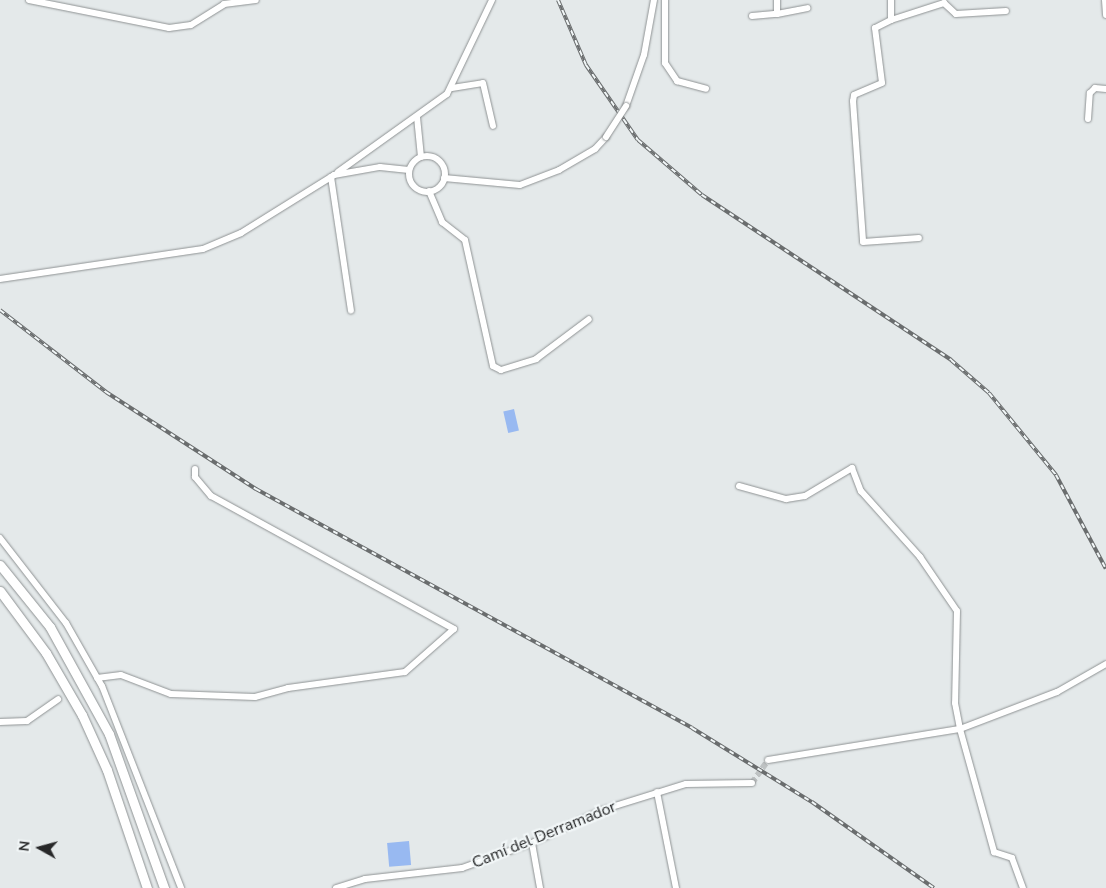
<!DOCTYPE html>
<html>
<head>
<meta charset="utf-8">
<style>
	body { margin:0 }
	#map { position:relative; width:1106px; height:888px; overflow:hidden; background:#e4e9ea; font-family:"Nunito Sans",sans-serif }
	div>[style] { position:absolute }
	.water>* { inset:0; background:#98b9f1; transform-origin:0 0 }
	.minor-tunnel>* { height:6px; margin-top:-3px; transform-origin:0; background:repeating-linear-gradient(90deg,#bec2c3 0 6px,transparent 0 9px) }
	.roads { filter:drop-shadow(0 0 1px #8e9293) drop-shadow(0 0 1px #8e9293) }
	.minor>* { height:6px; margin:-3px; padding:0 3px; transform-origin:3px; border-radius:3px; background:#fff }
	.minor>.ring { margin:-3px; padding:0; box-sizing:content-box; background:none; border:6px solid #fff; border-radius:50% }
	.highway>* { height:9px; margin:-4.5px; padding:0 4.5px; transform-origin:4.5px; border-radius:4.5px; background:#fff }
	.rail>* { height:4px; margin-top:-2px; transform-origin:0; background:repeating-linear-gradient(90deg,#f1f6f7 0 5.5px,#6a6d6e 0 11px); box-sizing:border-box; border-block:1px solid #6a6d6e }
	.bridges { filter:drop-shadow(0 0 1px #8e9293) drop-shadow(0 0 1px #8e9293) }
	.minor-bridge>* { height:6px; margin:-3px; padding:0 3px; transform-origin:3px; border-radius:3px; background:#fff }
	span { translate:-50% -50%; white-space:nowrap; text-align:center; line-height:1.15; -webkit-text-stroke:4.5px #f1f6f7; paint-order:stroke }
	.street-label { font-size:16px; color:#272829 }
	.north { position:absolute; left:15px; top:823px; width:50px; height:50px; -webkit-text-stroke:4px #f1f6f7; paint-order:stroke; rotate:277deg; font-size:14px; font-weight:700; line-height:20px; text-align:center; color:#272829 }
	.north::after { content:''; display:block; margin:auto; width:18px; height:22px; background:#272829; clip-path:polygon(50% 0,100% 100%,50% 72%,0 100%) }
</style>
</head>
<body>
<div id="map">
	<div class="water">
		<i style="left:514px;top:409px;width:22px;height:11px;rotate:77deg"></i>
		<i style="left:409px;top:841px;width:24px;height:22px;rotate:85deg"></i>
	</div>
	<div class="minor-tunnel">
		<i style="left:752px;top:783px;width:28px;rotate:-55deg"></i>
	</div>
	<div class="roads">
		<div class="minor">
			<i style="left:29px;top:0;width:143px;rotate:11.3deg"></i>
			<i style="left:169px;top:28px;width:22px;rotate:-8deg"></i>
			<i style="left:191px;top:25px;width:39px;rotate:-32deg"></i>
			<i style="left:224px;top:4px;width:32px;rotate:-7deg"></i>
			<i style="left:665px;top:0;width:63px;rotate:90deg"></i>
			<i style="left:665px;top:63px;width:22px;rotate:56deg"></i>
			<i style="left:677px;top:81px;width:30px;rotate:15deg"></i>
			<i style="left:777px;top:0;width:14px;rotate:90deg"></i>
			<i style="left:777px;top:14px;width:31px;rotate:-11deg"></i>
			<i style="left:891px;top:0;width:20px;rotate:90deg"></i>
			<i style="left:891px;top:20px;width:18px;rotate:153deg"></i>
			<i style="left:875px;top:28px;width:55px;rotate:82.7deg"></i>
			<i style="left:882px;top:83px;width:30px;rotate:157deg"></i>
			<i style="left:854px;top:95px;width:6px;rotate:99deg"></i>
			<i style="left:853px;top:101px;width:141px;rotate:85.9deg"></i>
			<i style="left:863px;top:242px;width:56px;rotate:-4.1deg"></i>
			<i style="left:1105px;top:0;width:15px;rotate:86deg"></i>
			<i style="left:752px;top:16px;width:25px;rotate:-5deg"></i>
			<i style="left:891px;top:20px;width:56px;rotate:-17.8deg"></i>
			<i style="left:944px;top:3px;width:16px;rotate:43deg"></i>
			<i style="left:956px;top:14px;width:50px;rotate:-3.4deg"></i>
			<i style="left:452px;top:88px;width:31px;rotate:-9deg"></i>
			<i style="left:483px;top:83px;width:44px;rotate:76.9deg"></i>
			<i style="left:626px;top:106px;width:54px;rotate:-70.6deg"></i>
			<i style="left:644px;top:55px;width:56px;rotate:-79.7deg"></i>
			<i style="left:417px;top:117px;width:40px;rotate:84.3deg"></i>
			<i style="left:1088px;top:119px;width:26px;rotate:-86deg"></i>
			<i style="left:1090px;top:93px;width:7px;rotate:-45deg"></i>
			<i style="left:1095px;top:88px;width:11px;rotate:5deg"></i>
			<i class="ring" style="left:409px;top:156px;width:30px;height:30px"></i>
			<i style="left:338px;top:172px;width:134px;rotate:-35.6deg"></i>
			<i style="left:447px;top:94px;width:104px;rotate:-64.4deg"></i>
			<i style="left:331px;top:177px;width:135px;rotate:81.5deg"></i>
			<i style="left:444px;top:178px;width:76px;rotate:5.3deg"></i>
			<i style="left:520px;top:185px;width:42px;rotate:-21deg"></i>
			<i style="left:559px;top:170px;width:42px;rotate:-30.3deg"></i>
			<i style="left:595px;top:149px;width:16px;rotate:-47deg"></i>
			<i style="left:429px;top:191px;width:34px;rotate:67deg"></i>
			<i style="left:442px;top:222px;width:29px;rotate:38deg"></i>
			<i style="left:465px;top:240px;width:129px;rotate:77.5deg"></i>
			<i style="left:493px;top:366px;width:9px;rotate:27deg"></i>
			<i style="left:501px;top:370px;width:37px;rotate:-17deg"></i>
			<i style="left:536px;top:359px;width:66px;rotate:-37deg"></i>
			<i style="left:0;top:279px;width:205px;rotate:-8.4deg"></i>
			<i style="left:203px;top:249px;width:41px;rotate:-22.8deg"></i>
			<i style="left:241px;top:233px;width:110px;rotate:-31.9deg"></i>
			<i style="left:334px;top:175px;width:47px;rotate:-9.9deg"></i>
			<i style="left:380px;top:167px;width:29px;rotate:6deg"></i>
			<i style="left:739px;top:486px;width:49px;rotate:15.5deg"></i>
			<i style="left:786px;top:499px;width:19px;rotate:-9deg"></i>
			<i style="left:805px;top:496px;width:55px;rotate:-30.8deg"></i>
			<i style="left:852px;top:468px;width:25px;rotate:69deg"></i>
			<i style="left:861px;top:491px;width:89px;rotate:48.2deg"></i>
			<i style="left:920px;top:557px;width:65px;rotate:55.6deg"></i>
			<i style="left:957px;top:611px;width:92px;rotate:91.2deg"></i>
			<i style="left:955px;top:703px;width:26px;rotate:79deg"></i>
			<i style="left:960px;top:729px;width:128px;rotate:74.5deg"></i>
			<i style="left:994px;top:852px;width:19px;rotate:18deg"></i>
			<i style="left:1012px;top:858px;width:32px;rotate:70deg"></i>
			<i style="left:0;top:538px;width:108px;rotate:52.2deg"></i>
			<i style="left:66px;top:623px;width:73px;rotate:60.3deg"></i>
			<i style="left:102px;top:686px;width:217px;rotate:68.6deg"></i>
			<i style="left:97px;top:678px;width:24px;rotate:-7deg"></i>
			<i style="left:121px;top:675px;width:53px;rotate:20.8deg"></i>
			<i style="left:171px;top:694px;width:84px;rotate:2deg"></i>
			<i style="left:255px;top:697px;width:34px;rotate:-15deg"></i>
			<i style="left:288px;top:688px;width:118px;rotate:-7.8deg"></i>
			<i style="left:405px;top:672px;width:65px;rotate:-41.3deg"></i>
			<i style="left:454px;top:629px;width:277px;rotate:-151.3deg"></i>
			<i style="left:211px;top:496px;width:25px;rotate:-130deg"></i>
			<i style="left:195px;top:477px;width:8px;rotate:-90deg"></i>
			<i style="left:0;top:722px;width:27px;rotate:-2deg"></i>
			<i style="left:27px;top:721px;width:38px;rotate:-35deg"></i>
			<i style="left:768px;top:760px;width:194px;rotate:-9.2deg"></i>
			<i style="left:960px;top:729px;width:104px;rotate:-20.9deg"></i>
			<i style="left:1057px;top:692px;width:56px;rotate:-29.7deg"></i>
			<i style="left:657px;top:792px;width:98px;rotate:78.8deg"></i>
			<i style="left:532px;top:843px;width:46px;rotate:79.9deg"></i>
			<i style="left:336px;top:888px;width:30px;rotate:-17deg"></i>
			<i style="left:365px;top:879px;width:98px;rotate:-6.5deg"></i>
			<i style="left:462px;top:868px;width:74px;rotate:-19.7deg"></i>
			<i style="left:532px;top:843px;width:77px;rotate:-25.2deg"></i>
			<i style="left:602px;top:810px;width:88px;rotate:-17.2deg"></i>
			<i style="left:686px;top:784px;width:66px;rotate:-0.9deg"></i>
		</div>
		<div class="highway">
			<i style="left:0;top:565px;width:80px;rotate:51.1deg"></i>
			<i style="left:50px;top:627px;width:122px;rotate:61.1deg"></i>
			<i style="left:109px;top:734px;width:164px;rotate:70.3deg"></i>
			<i style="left:0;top:591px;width:77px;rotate:53.4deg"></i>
			<i style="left:46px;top:653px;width:72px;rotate:59.9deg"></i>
			<i style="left:82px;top:715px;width:60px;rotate:65.6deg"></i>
			<i style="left:107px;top:770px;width:125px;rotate:71.3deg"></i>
		</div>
	</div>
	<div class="rail">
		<i style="left:558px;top:0;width:71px;rotate:66.7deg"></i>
		<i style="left:586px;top:65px;width:91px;rotate:55.3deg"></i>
		<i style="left:638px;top:140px;width:84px;rotate:40.7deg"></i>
		<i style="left:702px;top:195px;width:299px;rotate:33.5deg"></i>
		<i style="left:951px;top:360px;width:50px;rotate:41deg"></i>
		<i style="left:989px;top:393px;width:106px;rotate:50.7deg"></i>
		<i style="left:1056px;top:475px;width:106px;rotate:62deg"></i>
		<i style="left:0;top:310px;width:134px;rotate:37.7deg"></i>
		<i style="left:106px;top:392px;width:179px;rotate:32.9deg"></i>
		<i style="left:256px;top:489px;width:497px;rotate:28.7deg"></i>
		<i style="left:692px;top:728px;width:141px;rotate:31.7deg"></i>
		<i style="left:812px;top:802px;width:149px;rotate:35.2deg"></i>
	</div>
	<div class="bridges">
		<div class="minor-bridge">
			<i style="left:606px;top:137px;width:37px;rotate:-57deg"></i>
		</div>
	</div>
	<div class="street-label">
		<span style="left:544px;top:835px;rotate:-22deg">Camí del Derramador</span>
	</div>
	<div class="north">N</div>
</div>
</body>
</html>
